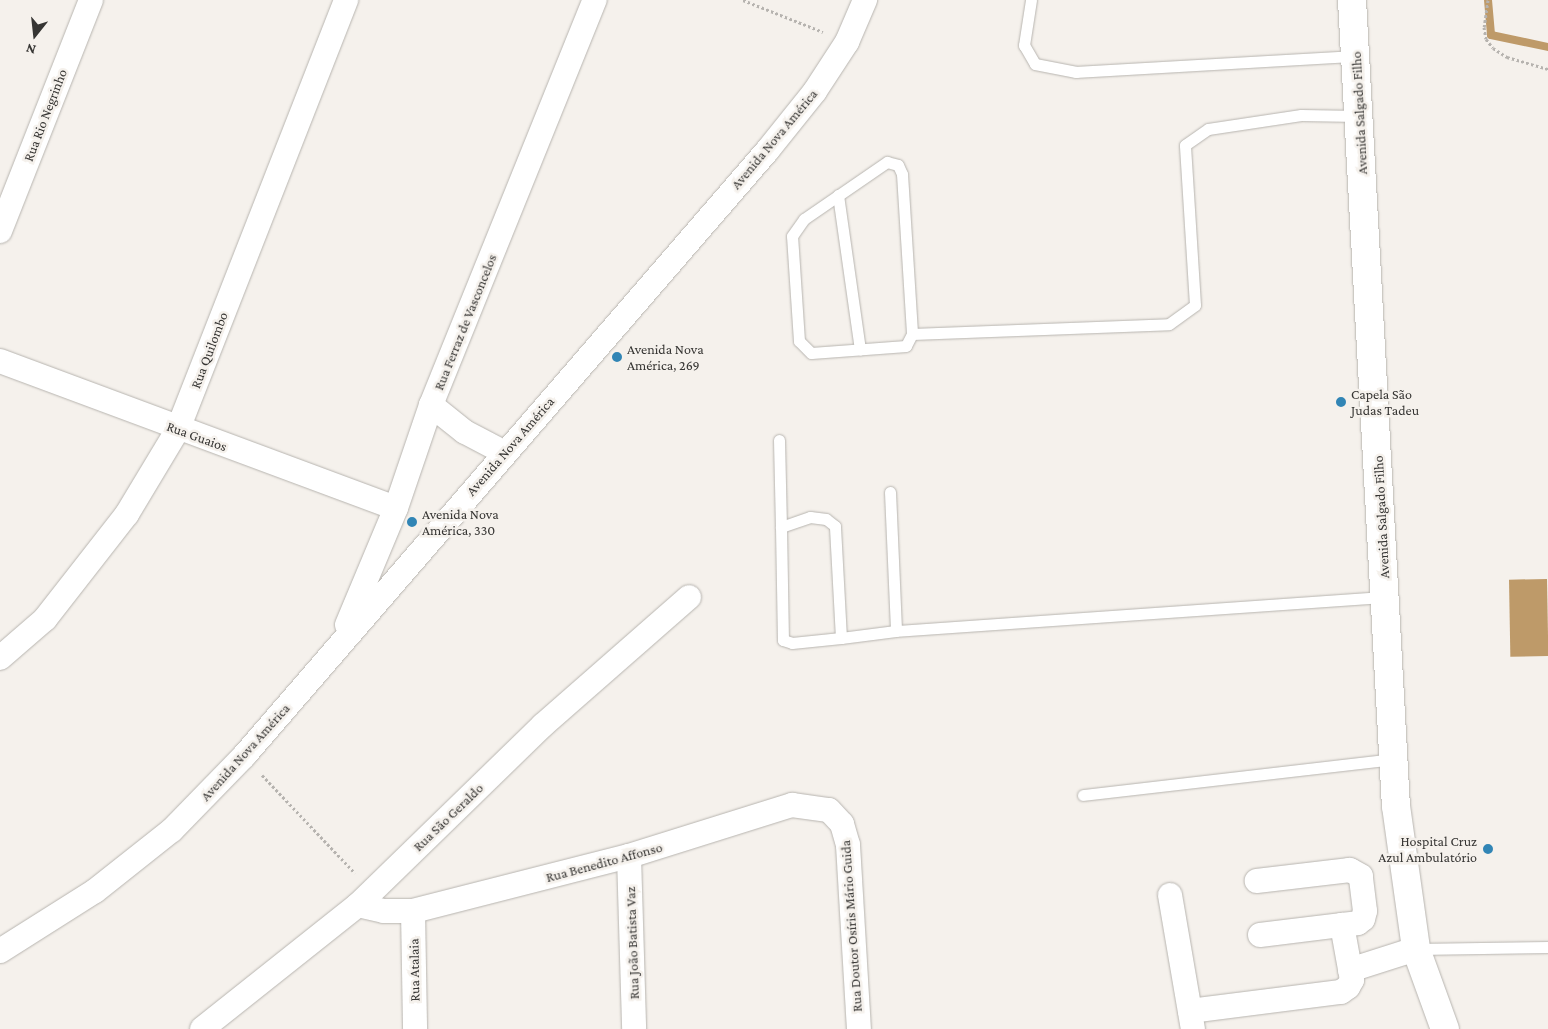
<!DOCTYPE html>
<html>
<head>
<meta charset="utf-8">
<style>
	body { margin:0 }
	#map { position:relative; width:1548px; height:1029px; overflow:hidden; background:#f5f1ec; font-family:"Crimson Pro",serif }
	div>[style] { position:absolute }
	.water>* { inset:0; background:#be9a69; transform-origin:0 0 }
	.stream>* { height:8px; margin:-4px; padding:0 4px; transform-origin:4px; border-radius:4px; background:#be9a69 }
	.path>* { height:3px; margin-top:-1.5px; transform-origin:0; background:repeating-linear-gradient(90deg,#b6b3af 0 2.5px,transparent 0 5px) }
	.roads { filter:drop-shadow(0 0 1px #b7b4af) drop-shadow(0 0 1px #b7b4af) }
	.lane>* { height:11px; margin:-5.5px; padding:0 5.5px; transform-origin:5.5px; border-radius:5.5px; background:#fff }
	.street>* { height:24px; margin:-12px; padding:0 12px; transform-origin:12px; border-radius:12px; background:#fff }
	.secondary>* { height:28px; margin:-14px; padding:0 14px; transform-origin:14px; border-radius:14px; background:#fff }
	.dots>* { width:14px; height:14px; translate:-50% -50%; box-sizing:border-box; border:2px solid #f5f1ec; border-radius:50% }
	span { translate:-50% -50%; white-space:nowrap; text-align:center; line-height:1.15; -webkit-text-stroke:5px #f5f1ec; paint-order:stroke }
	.street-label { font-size:14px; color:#363533 }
	.poi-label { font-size:14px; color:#363533 }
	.left { translate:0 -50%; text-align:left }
	.right { translate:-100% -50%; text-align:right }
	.north { position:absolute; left:10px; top:10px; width:50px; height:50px; -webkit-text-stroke:4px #f5f1ec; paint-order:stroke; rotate:196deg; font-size:14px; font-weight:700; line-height:20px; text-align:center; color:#363533 }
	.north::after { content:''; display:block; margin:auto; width:18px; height:22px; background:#363533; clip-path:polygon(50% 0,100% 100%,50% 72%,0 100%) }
</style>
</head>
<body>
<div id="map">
	<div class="water">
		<i style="left:1547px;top:579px;width:77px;height:38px;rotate:89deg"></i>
	</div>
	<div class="stream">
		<i style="left:1488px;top:0;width:35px;rotate:85deg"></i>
		<i style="left:1491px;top:35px;width:58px;rotate:11.9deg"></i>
	</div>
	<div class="path">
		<i style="left:743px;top:0;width:86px;rotate:21.8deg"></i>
		<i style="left:1488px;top:0;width:27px;rotate:98deg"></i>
		<i style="left:1484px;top:27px;width:12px;rotate:81deg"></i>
		<i style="left:1486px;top:39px;width:11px;rotate:52deg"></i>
		<i style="left:1493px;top:48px;width:17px;rotate:33deg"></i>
		<i style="left:1507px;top:57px;width:43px;rotate:16.3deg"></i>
		<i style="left:262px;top:775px;width:135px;rotate:46.5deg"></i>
	</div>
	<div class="roads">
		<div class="lane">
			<i style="left:1031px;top:0;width:46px;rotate:98.8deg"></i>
			<i style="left:1024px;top:45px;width:22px;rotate:60deg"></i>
			<i style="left:1035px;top:64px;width:42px;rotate:11deg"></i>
			<i style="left:1076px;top:72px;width:279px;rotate:-3.3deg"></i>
			<i style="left:887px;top:162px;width:11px;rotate:15deg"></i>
			<i style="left:898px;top:165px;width:10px;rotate:66deg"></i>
			<i style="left:902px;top:174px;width:160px;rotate:86.4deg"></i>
			<i style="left:912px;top:334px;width:13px;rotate:117deg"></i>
			<i style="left:906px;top:346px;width:95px;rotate:175.8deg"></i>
			<i style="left:811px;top:353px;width:17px;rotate:-135deg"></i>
			<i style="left:799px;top:341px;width:105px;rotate:-93.8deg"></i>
			<i style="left:792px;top:236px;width:21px;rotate:-55deg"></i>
			<i style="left:804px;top:219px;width:101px;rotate:-34.5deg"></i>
			<i style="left:838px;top:195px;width:156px;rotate:81.9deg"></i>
			<i style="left:912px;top:334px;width:257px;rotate:-2.2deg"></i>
			<i style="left:1169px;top:324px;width:32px;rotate:-36deg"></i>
			<i style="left:1195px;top:305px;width:160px;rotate:-93.6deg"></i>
			<i style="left:1185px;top:145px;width:28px;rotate:-35deg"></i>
			<i style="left:1208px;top:129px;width:94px;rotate:-8.6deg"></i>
			<i style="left:1301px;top:115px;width:57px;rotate:1deg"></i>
			<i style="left:779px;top:440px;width:87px;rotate:88.7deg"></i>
			<i style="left:890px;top:492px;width:139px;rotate:87.5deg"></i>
			<i style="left:841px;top:638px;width:112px;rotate:-93.1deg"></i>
			<i style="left:835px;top:526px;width:11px;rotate:-142deg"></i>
			<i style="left:826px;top:519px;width:16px;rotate:-173deg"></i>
			<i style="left:810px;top:517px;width:31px;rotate:161deg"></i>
			<i style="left:781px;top:527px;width:113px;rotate:89deg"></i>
			<i style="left:783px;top:640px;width:9px;rotate:18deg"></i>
			<i style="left:792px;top:643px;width:49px;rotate:-5.8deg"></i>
			<i style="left:841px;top:638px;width:55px;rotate:-7.3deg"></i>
			<i style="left:896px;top:631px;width:490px;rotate:-4deg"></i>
			<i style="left:1083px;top:795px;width:312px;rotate:-6.6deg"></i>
			<i style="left:1416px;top:949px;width:132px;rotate:-0.9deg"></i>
		</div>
		<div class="street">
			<i style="left:0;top:231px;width:248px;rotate:-68.5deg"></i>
			<i style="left:0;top:361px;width:422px;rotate:20.4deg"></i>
			<i style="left:431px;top:405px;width:43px;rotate:38.5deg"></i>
			<i style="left:465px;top:432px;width:45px;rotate:27.7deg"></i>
			<i style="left:347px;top:625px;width:127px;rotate:-67.3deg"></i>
			<i style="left:396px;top:508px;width:109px;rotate:-71.2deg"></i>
			<i style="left:431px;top:405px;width:437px;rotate:-68deg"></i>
			<i style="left:0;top:658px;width:60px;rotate:-40.9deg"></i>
			<i style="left:45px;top:619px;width:133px;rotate:-52deg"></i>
			<i style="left:127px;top:514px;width:99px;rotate:-59deg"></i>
			<i style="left:178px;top:429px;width:461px;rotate:-68.6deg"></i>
			<i style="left:629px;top:856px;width:173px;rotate:88.3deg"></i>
			<i style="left:1170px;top:895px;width:136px;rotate:80.3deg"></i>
			<i style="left:358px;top:905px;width:27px;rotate:13deg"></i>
			<i style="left:384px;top:911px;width:29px"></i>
			<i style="left:413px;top:911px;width:223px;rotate:-14.3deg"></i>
			<i style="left:629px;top:856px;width:171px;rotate:-17.4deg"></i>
			<i style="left:792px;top:805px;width:37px;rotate:8deg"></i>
			<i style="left:829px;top:810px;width:19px;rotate:47deg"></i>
			<i style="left:842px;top:824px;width:22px;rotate:74deg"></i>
			<i style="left:848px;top:845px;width:184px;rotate:86.6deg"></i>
			<i style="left:413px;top:911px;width:118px;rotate:89deg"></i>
			<i style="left:1260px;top:935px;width:83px;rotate:-7deg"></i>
			<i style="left:0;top:951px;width:112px;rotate:-32.3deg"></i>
			<i style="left:95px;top:891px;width:98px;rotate:-38.4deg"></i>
			<i style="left:172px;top:830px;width:103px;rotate:-45.8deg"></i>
			<i style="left:244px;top:756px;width:800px;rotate:-49.16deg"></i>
			<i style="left:767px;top:151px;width:77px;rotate:-51.3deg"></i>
			<i style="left:815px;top:91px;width:59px;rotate:-56.9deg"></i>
			<i style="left:847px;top:42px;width:46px;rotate:-66.8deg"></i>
			<i style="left:1350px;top:970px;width:69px;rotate:-17.7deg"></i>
			<i style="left:1190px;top:1011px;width:152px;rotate:-7.2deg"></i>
			<i style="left:1341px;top:992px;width:9px;rotate:-36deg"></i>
			<i style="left:1348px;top:987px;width:8px;rotate:-60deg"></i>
			<i style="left:1352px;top:980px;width:56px;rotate:-100.3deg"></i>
			<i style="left:1342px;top:925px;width:16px;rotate:-7deg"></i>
			<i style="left:1358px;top:923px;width:6px;rotate:-39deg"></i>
			<i style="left:1363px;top:919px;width:8px;rotate:-76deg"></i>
			<i style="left:1365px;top:911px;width:35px;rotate:-97deg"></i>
			<i style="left:1361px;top:876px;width:13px;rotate:-151deg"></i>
			<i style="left:1350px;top:870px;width:94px;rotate:173.3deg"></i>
			<i style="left:202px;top:1029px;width:199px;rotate:-38.5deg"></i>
			<i style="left:358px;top:905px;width:258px;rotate:-44.2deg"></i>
			<i style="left:543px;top:725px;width:194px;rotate:-41.2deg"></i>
		</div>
		<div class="secondary">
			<i style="left:1352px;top:0;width:807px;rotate:86.88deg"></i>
			<i style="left:1396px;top:806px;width:144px;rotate:82deg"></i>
			<i style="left:1416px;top:949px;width:85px;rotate:70.1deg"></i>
		</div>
	</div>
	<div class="dots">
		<i style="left:617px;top:357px;background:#3185b5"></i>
		<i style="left:1341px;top:402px;background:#3185b5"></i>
		<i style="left:412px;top:522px;background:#3185b5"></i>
		<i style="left:1488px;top:849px;background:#3185b5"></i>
	</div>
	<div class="street-label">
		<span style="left:1359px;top:113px;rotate:-93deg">Avenida Salgado Filho</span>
		<span style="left:45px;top:115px;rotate:-69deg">Rua Rio Negrinho</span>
		<span style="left:774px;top:139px;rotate:-50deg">Avenida Nova América</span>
		<span style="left:465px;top:322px;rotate:-68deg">Rua Ferraz de Vasconcelos</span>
		<span style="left:209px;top:350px;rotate:-69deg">Rua Quilombo</span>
		<span style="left:197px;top:436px;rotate:20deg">Rua Guaios</span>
		<span style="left:510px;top:446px;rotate:-49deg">Avenida Nova América</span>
		<span style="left:1381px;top:517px;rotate:-93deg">Avenida Salgado Filho</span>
		<span style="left:245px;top:752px;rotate:-48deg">Avenida Nova América</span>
		<span style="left:448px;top:817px;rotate:-44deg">Rua São Geraldo</span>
		<span style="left:604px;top:862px;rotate:-15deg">Rua Benedito Affonso</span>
		<span style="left:851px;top:926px;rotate:-94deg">Rua Doutor Osíris Mário Guida</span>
		<span style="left:632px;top:943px;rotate:-92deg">Rua João Batista Vaz</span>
		<span style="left:414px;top:970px;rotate:-91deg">Rua Atalaia</span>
	</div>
	<div class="poi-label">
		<span class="left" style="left:627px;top:357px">Avenida Nova<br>América, 269</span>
		<span class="left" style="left:1351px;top:402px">Capela São<br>Judas Tadeu</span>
		<span class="left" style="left:422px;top:522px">Avenida Nova<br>América, 330</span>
		<span class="right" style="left:1477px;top:849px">Hospital Cruz<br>Azul Ambulatório</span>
	</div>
	<div class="north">N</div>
</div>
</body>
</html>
